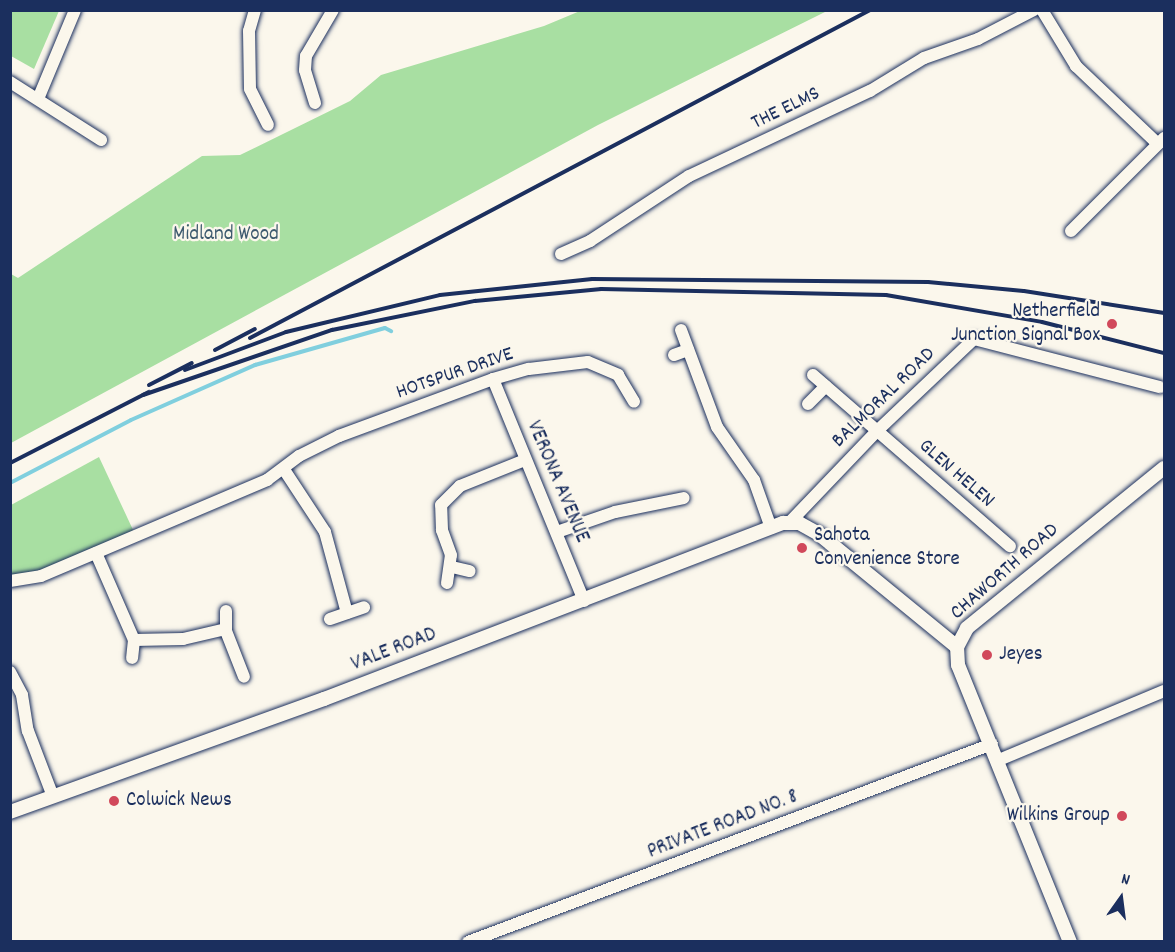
<!DOCTYPE html>
<html>
<head>
<meta charset="utf-8">
<style>
	body { margin:0 }
	#map { position:relative; width:1175px; height:952px; overflow:hidden; background:#fbf7ec; font-family:Dekko,sans-serif }
	div>[style] { position:absolute }
	.green>* { inset:0; background:#a8dfa2 }
	.stream>* { height:4px; margin:-2px; padding:0 2px; transform-origin:2px; border-radius:2px; background:#80cfde }
	.roads { filter:drop-shadow(0 0 2px #1b2f5e) drop-shadow(0 0 2px #1b2f5e) }
	.minor>* { height:12px; margin:-6px; padding:0 6px; transform-origin:6px; border-radius:6px; background:#fbf7ec }
	.tertiary>* { height:14px; margin:-7px; padding:0 7px; transform-origin:7px; border-radius:7px; background:#fbf7ec }
	.rail>* { height:4px; margin:-2px; padding:0 2px; transform-origin:2px; border-radius:2px; background:#1b2f5e }
	.dots>* { width:16px; height:16px; translate:-50% -50%; box-sizing:border-box; border:3px solid #fbf7ec; border-radius:50% }
	span { translate:-50% -50%; white-space:nowrap; text-align:center; line-height:1.15; -webkit-text-stroke:4.5px #fbf7ec; paint-order:stroke }
	.street-label { font-size:21px; color:#1b2f5e }
	.park-label { font-size:21px; color:#3e5b6f }
	.poi-label { font-size:21px; color:#1b2f5e }
	.right { translate:-100% -50%; text-align:right }
	.left { translate:0 -50%; text-align:left }
	.frame { position:absolute; inset:0; border:12px solid #1b2f5e; pointer-events:none }
	.north { position:absolute; left:1091px; top:868px; width:60px; height:60px; -webkit-text-stroke:4px #fbf7ec; paint-order:stroke; rotate:14deg; font-size:16px; font-weight:700; line-height:24px; text-align:center; color:#1b2f5e }
	.north::after { content:''; display:block; margin:auto; width:21px; height:27px; background:#1b2f5e; clip-path:polygon(50% 0,100% 100%,50% 72%,0 100%) }
</style>
</head>
<body>
<div id="map">
	<div class="green">
		<i style="clip-path:polygon(10px 11px,59px 11px,34px 69px,11px 56px)"></i>
		<i style="clip-path:polygon(580px 11px,827px 11px,598px 125px,11px 443px,11px 274px,18px 278px,202px 156px,240px 155px,350px 101px,381px 75px,544px 26px)"></i>
		<i style="clip-path:polygon(99px 457px,134px 532px,47px 569px,11px 576px,11px 505px)"></i>
	</div>
	<div class="stream">
		<i style="left:10px;top:483px;width:136px;rotate:-27.5deg"></i>
		<i style="left:131px;top:420px;width:136px;rotate:-23.9deg"></i>
		<i style="left:255px;top:365px;width:135px;rotate:-15.9deg"></i>
		<i style="left:385px;top:328px;width:7px;rotate:27deg"></i>
	</div>
	<div class="roads">
		<div class="minor">
			<i style="left:255px;top:10px;width:22px;rotate:106deg"></i>
			<i style="left:249px;top:31px;width:58px;rotate:89deg"></i>
			<i style="left:250px;top:89px;width:40px;rotate:63.4deg"></i>
			<i style="left:1042px;top:10px;width:66px;rotate:58.7deg"></i>
			<i style="left:1076px;top:66px;width:113px;rotate:43.6deg"></i>
			<i style="left:10px;top:82px;width:108px;rotate:32.5deg"></i>
			<i style="left:38px;top:99px;width:96px;rotate:-67.4deg"></i>
			<i style="left:315px;top:103px;width:34px;rotate:-107deg"></i>
			<i style="left:305px;top:70px;width:14px;rotate:-86deg"></i>
			<i style="left:306px;top:56px;width:53px;rotate:-59.6deg"></i>
			<i style="left:1071px;top:231px;width:132px;rotate:-45deg"></i>
			<i style="left:561px;top:254px;width:32px;rotate:-24deg"></i>
			<i style="left:590px;top:241px;width:118px;rotate:-33.3deg"></i>
			<i style="left:689px;top:176px;width:200px;rotate:-25.2deg"></i>
			<i style="left:870px;top:91px;width:63px;rotate:-31.4deg"></i>
			<i style="left:924px;top:58px;width:57px;rotate:-19.4deg"></i>
			<i style="left:978px;top:39px;width:63px;rotate:-27.4deg"></i>
			<i style="left:681px;top:330px;width:103px;rotate:69.6deg"></i>
			<i style="left:717px;top:427px;width:65px;rotate:55.1deg"></i>
			<i style="left:754px;top:480px;width:51px;rotate:70.5deg"></i>
			<i style="left:674px;top:355px;width:15px;rotate:-20deg"></i>
			<i style="left:813px;top:375px;width:261px;rotate:41deg"></i>
			<i style="left:493px;top:379px;width:240px;rotate:67.7deg"></i>
			<i style="left:808px;top:404px;width:25px;rotate:-45deg"></i>
			<i style="left:285px;top:471px;width:73px;rotate:56.7deg"></i>
			<i style="left:325px;top:532px;width:84px;rotate:74.8deg"></i>
			<i style="left:790px;top:522px;width:126px;rotate:-46.3deg"></i>
			<i style="left:877px;top:431px;width:134px;rotate:-43.5deg"></i>
			<i style="left:974px;top:339px;width:192px;rotate:14.5deg"></i>
			<i style="left:557px;top:532px;width:61px;rotate:-19deg"></i>
			<i style="left:615px;top:512px;width:70px;rotate:-11.5deg"></i>
			<i style="left:96px;top:553px;width:95px;rotate:66.4deg"></i>
			<i style="left:134px;top:640px;width:18px;rotate:96deg"></i>
			<i style="left:452px;top:567px;width:18px;rotate:13deg"></i>
			<i style="left:10px;top:581px;width:31px;rotate:-9deg"></i>
			<i style="left:41px;top:576px;width:246px;rotate:-23deg"></i>
			<i style="left:267px;top:480px;width:40px;rotate:-37deg"></i>
			<i style="left:299px;top:456px;width:45px;rotate:-26.6deg"></i>
			<i style="left:339px;top:436px;width:164px;rotate:-20.3deg"></i>
			<i style="left:493px;top:379px;width:37px;rotate:-16deg"></i>
			<i style="left:529px;top:369px;width:59px;rotate:-6.8deg"></i>
			<i style="left:588px;top:362px;width:33px;rotate:23deg"></i>
			<i style="left:618px;top:375px;width:31px;rotate:59deg"></i>
			<i style="left:447px;top:583px;width:28px;rotate:-82deg"></i>
			<i style="left:451px;top:555px;width:27px;rotate:-110deg"></i>
			<i style="left:442px;top:530px;width:25px;rotate:-92deg"></i>
			<i style="left:441px;top:505px;width:27px;rotate:-45deg"></i>
			<i style="left:460px;top:486px;width:70px;rotate:-21.8deg"></i>
			<i style="left:226px;top:611px;width:20px;rotate:90deg"></i>
			<i style="left:226px;top:631px;width:49px;rotate:68.6deg"></i>
			<i style="left:330px;top:619px;width:36px;rotate:-19deg"></i>
			<i style="left:134px;top:640px;width:49px;rotate:-1.2deg"></i>
			<i style="left:183px;top:639px;width:44px;rotate:-13.1deg"></i>
			<i style="left:10px;top:672px;width:26px;rotate:62deg"></i>
			<i style="left:22px;top:695px;width:36px;rotate:81deg"></i>
			<i style="left:28px;top:731px;width:67px;rotate:69.1deg"></i>
			<i style="left:999px;top:760px;width:179px;rotate:-22.7deg"></i>
			<i style="left:468px;top:942px;width:560px;rotate:-20.7deg"></i>
		</div>
		<div class="tertiary">
			<i style="left:10px;top:812px;width:334px;rotate:-19.8deg"></i>
			<i style="left:324px;top:699px;width:492px;rotate:-21deg"></i>
			<i style="left:783px;top:523px;width:16px"></i>
			<i style="left:799px;top:523px;width:23px;rotate:29deg"></i>
			<i style="left:819px;top:534px;width:178px;rotate:39.3deg"></i>
			<i style="left:1070px;top:942px;width:299px;rotate:-112deg"></i>
			<i style="left:958px;top:665px;width:18px;rotate:-93deg"></i>
			<i style="left:957px;top:647px;width:21px;rotate:-62deg"></i>
			<i style="left:967px;top:628px;width:254px;rotate:-39.1deg"></i>
		</div>
	</div>
	<div class="rail">
		<i style="left:250px;top:338px;width:701px;rotate:-27.88deg"></i>
		<i style="left:215px;top:350px;width:45px;rotate:-27.7deg"></i>
		<i style="left:185px;top:370px;width:108px;rotate:-20.6deg"></i>
		<i style="left:286px;top:332px;width:158px;rotate:-13.5deg"></i>
		<i style="left:440px;top:295px;width:153px;rotate:-6deg"></i>
		<i style="left:592px;top:279px;width:336px;rotate:0.5deg"></i>
		<i style="left:928px;top:282px;width:96px;rotate:5.4deg"></i>
		<i style="left:1024px;top:291px;width:142px;rotate:8.9deg"></i>
		<i style="left:149px;top:385px;width:48px;rotate:-27.1deg"></i>
		<i style="left:143px;top:395px;width:200px;rotate:-19deg"></i>
		<i style="left:332px;top:330px;width:146px;rotate:-11.5deg"></i>
		<i style="left:475px;top:301px;width:127px;rotate:-5.4deg"></i>
		<i style="left:601px;top:289px;width:285px;rotate:1.2deg"></i>
		<i style="left:886px;top:295px;width:158px;rotate:9.8deg"></i>
		<i style="left:1042px;top:322px;width:126px;rotate:14.3deg"></i>
		<i style="left:10px;top:463px;width:156px;rotate:-27.1deg"></i>
	</div>
	<div class="dots">
		<i style="left:1112px;top:324px;background:#d1495b"></i>
		<i style="left:802px;top:548px;background:#d1495b"></i>
		<i style="left:987px;top:655px;background:#d1495b"></i>
		<i style="left:114px;top:801px;background:#d1495b"></i>
		<i style="left:1122px;top:816px;background:#d1495b"></i>
	</div>
	<div class="street-label">
		<span style="left:786px;top:109px;rotate:-26deg">THE ELMS</span>
		<span style="left:455px;top:374px;rotate:-19deg">HOTSPUR DRIVE</span>
		<span style="left:884px;top:398px;rotate:-44deg">BALMORAL ROAD</span>
		<span style="left:956px;top:474px;rotate:41deg">GLEN HELEN</span>
		<span style="left:557px;top:482px;rotate:67deg">VERONA AVENUE</span>
		<span style="left:1005px;top:572px;rotate:-41deg">CHAWORTH ROAD</span>
		<span style="left:394px;top:650px;rotate:-21deg">VALE ROAD</span>
		<span style="left:723px;top:825px;rotate:-21deg">PRIVATE ROAD NO. 8</span>
	</div>
	<div class="park-label">
		<span style="left:226px;top:235px">Midland Wood</span>
	</div>
	<div class="poi-label">
		<span class="right" style="left:1100px;top:324px">Netherfield<br>Junction Signal Box</span>
		<span class="left" style="left:814px;top:548px">Sahota<br>Convenience Store</span>
		<span class="left" style="left:999px;top:655px">Jeyes</span>
		<span class="left" style="left:126px;top:801px">Colwick News</span>
		<span class="right" style="left:1110px;top:816px">Wilkins Group</span>
	</div>
	<div class="frame"></div>
	<div class="north">N</div>
</div>
</body>
</html>
